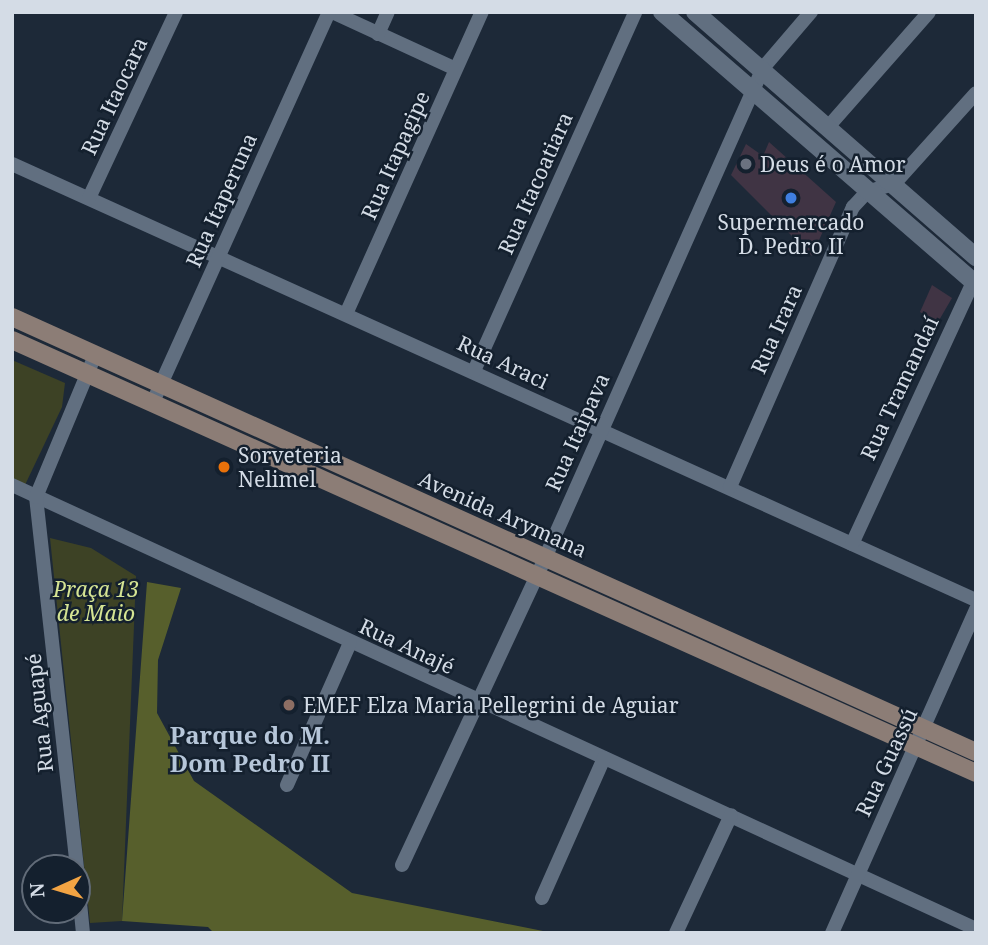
<!DOCTYPE html>
<html>
<head>
<meta charset="utf-8">
<style>
	body { margin:0 }
	#map { position:relative; width:988px; height:945px; overflow:hidden; background:#1d2938; font-family:"Noto Serif",serif }
	div>[style] { position:absolute }
	.green>* { inset:0; background:#3d4225 }
	.forest>* { inset:0; background:#575f2c }
	.building>* { inset:0; background:#403444 }
	.minor>* { height:14px; margin:-7px; padding:0 7px; transform-origin:7px; border-radius:7px; background:#616f80 }
	.tertiary>* { height:18px; margin:-9px; padding:0 9px; transform-origin:9px; border-radius:9px; background:#616f80 }
	.secondary>* { height:18px; margin:-9px; padding:0 9px; transform-origin:9px; border-radius:9px; background:#8c7d76 }
	.dots>* { width:19px; height:19px; translate:-50% -50%; box-sizing:border-box; border:4px solid #14202e; border-radius:50% }
	span { translate:-50% -50%; white-space:nowrap; text-align:center; line-height:1.15; -webkit-text-stroke:5px #14202e; paint-order:stroke }
	.street-label { font-size:21px; color:#d4dce6 }
	.poi-label { font-size:21px; color:#d4dce6 }
	.left { translate:0 -50%; text-align:left }
	.park-label { font-size:21px; color:#d5e493; font-style:italic }
	.quarter-label { font-size:24px; color:#b6c6d9; font-weight:700 }
	.frame { position:absolute; inset:0; border:14px solid #d4dce6; pointer-events:none }
	.north { position:absolute; left:21px; top:854px; width:70px; height:70px; box-sizing:border-box; background:#14202e; border:2px solid #616b78; border-radius:50%; rotate:266deg; font-size:19px; font-weight:700; line-height:28px; text-align:center; color:#d4dce6 }
	.north::after { content:''; display:block; margin:auto; width:24px; height:32px; background:#f3a443; clip-path:polygon(50% 0,100% 100%,50% 72%,0 100%) }
</style>
</head>
<body>
<div id="map">
	<div class="green">
		<i style="clip-path:polygon(12px 360px,65px 383px,62px 407px,25px 485px,12px 478px)"></i>
		<i style="clip-path:polygon(50px 538px,91px 548px,136px 576px,122px 921px,90px 923px)"></i>
	</div>
	<div class="forest">
		<i style="clip-path:polygon(147px 582px,181px 588px,158px 660px,157px 713px,194px 781px,352px 893px,553px 933px,214px 933px,208px 927px,122px 921px)"></i>
	</div>
	<div class="building">
		<i style="clip-path:polygon(769px 142px,836px 202px,812px 256px,731px 175px,746px 144px,763px 156px)"></i>
		<i style="clip-path:polygon(932px 285px,952px 298px,938px 322px,920px 312px)"></i>
	</div>
	<div class="minor">
		<i style="left:332px;top:12px;width:136px;rotate:24.7deg"></i>
		<i style="left:378px;top:34px;width:24px;rotate:-66deg"></i>
		<i style="left:828px;top:127px;width:153px;rotate:-48.7deg"></i>
		<i style="left:12px;top:164px;width:1058px;rotate:24.34deg"></i>
		<i style="left:89px;top:198px;width:205px;rotate:-64.9deg"></i>
		<i style="left:346px;top:314px;width:331px;rotate:-65.8deg"></i>
		<i style="left:474px;top:371px;width:393px;rotate:-65.8deg"></i>
		<i style="left:152px;top:404px;width:430px;rotate:-65.7deg"></i>
		<i style="left:12px;top:485px;width:1061px;rotate:24.73deg"></i>
		<i style="left:730px;top:487px;width:306px;rotate:-66.3deg"></i>
		<i style="left:853px;top:207px;width:21px;rotate:-47deg"></i>
		<i style="left:867px;top:192px;width:28px;rotate:-17deg"></i>
		<i style="left:894px;top:184px;width:122px;rotate:-48deg"></i>
		<i style="left:852px;top:544px;width:289px;rotate:-65.2deg"></i>
		<i style="left:287px;top:785px;width:155px;rotate:-66.1deg"></i>
		<i style="left:402px;top:865px;width:339px;rotate:-65deg"></i>
		<i style="left:545px;top:558px;width:536px;rotate:-66.02deg"></i>
		<i style="left:763px;top:68px;width:74px;rotate:-49.4deg"></i>
		<i style="left:77px;top:868px;width:373px;rotate:-96.3deg"></i>
		<i style="left:36px;top:497px;width:154px;rotate:-67.4deg"></i>
		<i style="left:77px;top:873px;width:60px;rotate:84.3deg"></i>
		<i style="left:542px;top:898px;width:153px;rotate:-66.1deg"></i>
		<i style="left:676px;top:933px;width:130px;rotate:-65deg"></i>
		<i style="left:832px;top:933px;width:355px;rotate:-66deg"></i>
	</div>
	<div class="tertiary">
		<i style="left:662px;top:12px;width:415px;rotate:40.9deg"></i>
		<i style="left:695px;top:12px;width:373px;rotate:41.1deg"></i>
	</div>
	<div class="secondary">
		<i style="left:12px;top:317px;width:1058px;rotate:24.29deg"></i>
		<i style="left:12px;top:340px;width:1057px;rotate:24.19deg"></i>
	</div>
	<div class="dots">
		<i style="left:746px;top:164px;background:#6b7280"></i>
		<i style="left:791px;top:198px;background:#3f7fe0"></i>
		<i style="left:224px;top:467px;background:#e8710a"></i>
		<i style="left:289px;top:705px;background:#8d6e63"></i>
	</div>
	<div class="street-label">
		<span style="left:114px;top:96px;rotate:-65deg">Rua Itaocara</span>
		<span style="left:395px;top:155px;rotate:-66deg">Rua Itapagipe</span>
		<span style="left:535px;top:183px;rotate:-66deg">Rua Itacoatiara</span>
		<span style="left:221px;top:200px;rotate:-66deg">Rua Itaperuna</span>
		<span style="left:776px;top:329px;rotate:-66deg">Rua Irara</span>
		<span style="left:503px;top:362px;rotate:25deg">Rua Araci</span>
		<span style="left:899px;top:388px;rotate:-65deg">Rua Tramandaí</span>
		<span style="left:577px;top:432px;rotate:-66deg">Rua Itaipava</span>
		<span style="left:503px;top:514px;rotate:24deg">Avenida Arymana</span>
		<span style="left:407px;top:646px;rotate:25deg">Rua Anajé</span>
		<span style="left:39px;top:713px;rotate:-96deg">Rua Aguapé</span>
		<span style="left:886px;top:762px;rotate:-65deg">Rua Guassú</span>
	</div>
	<div class="poi-label">
		<span class="left" style="left:760px;top:164px">Deus é o Amor</span>
		<span style="left:791px;top:234px">Supermercado<br>D. Pedro II</span>
		<span class="left" style="left:238px;top:467px">Sorveteria<br>Nelimel</span>
		<span class="left" style="left:303px;top:705px">EMEF Elza Maria Pellegrini de Aguiar</span>
	</div>
	<div class="park-label">
		<span style="left:96px;top:601px">Praça 13<br>de Maio</span>
	</div>
	<div class="quarter-label">
		<span style="left:250px;top:749px">Parque do M.<br>Dom Pedro II</span>
	</div>
	<div class="frame"></div>
	<div class="north">N</div>
</div>
</body>
</html>
